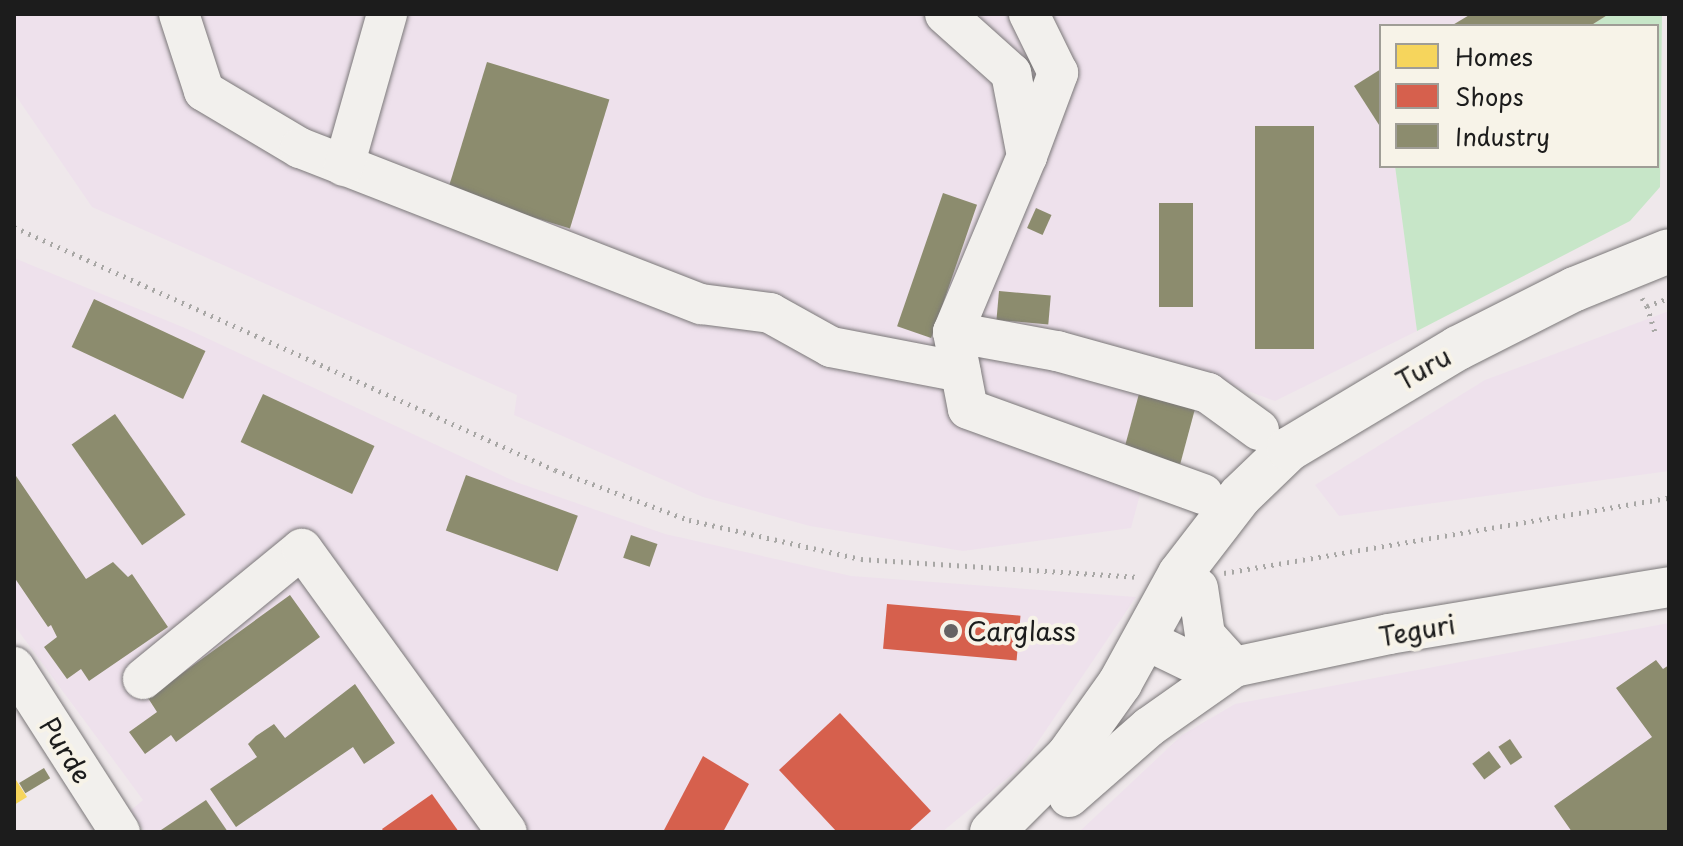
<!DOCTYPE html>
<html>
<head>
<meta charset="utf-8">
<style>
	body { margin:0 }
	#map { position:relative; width:1683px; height:846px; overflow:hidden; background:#efe8eb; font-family:"Playpen Sans",sans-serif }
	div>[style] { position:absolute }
	.built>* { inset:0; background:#eee1ec }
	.green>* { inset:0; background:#c7e6c8 }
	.homes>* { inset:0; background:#f6d55c }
	.shops>* { inset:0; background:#d6604d; transform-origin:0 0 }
	.industry>* { inset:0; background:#8c8c6e; transform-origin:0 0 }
	.path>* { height:5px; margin-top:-2.5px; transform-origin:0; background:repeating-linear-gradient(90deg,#a8a7a5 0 2px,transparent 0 8px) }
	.roads { filter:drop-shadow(0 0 2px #7b7879) drop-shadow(0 0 2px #7b7879) }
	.minor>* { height:40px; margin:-20px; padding:0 20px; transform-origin:20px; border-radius:20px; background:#f2f0ed }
	.major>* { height:44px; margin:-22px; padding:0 22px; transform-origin:22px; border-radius:22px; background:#f2f0ed }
	.dots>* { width:22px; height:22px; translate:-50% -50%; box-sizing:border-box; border:4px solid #f7f3e8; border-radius:50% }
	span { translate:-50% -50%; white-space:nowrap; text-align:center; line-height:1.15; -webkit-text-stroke:8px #f7f3e8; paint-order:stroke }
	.street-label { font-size:26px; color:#1c1c1c }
	.poi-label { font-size:26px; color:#1c1c1c }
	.left { translate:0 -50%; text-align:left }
	.frame { position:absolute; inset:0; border:16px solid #1c1c1c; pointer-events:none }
	.legend { position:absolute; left:1379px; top:24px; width:280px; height:144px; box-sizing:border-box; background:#f7f3e8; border:2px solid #9f9d96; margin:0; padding:10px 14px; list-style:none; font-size:24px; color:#1c1c1c }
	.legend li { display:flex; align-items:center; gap:16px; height:40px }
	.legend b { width:40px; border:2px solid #9f9d96 }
</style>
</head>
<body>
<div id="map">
	<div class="built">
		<i style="clip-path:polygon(14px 14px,1609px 14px,1590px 26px,1381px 26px,1381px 166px,1395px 166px,1417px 331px,1275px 401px,1175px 364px,1131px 528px,963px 551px,810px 526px,703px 497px,514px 415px,517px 395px,92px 207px,14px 93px)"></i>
		<i style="clip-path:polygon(14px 258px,185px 328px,516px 482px,665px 534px,851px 576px,1136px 597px,1021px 767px,942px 832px,145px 832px,130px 811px,143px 800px,14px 625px)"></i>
		<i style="clip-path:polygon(1669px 311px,1669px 471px,1339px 516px,1315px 485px,1485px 380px)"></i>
		<i style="clip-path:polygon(1669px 623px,1669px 832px,1079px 832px,1182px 735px,1235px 704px)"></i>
	</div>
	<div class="green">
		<i style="clip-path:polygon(1609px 14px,1662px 14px,1660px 187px,1630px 221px,1417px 331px,1395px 166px,1657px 166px,1657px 26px,1590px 26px)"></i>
	</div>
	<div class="homes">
		<i style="clip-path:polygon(14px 777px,27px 797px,14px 805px)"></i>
	</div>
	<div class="shops">
		<i style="left:887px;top:604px;width:134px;height:45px;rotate:5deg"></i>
		<i style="clip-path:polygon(840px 713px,931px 811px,908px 832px,837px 832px,779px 770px)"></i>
		<i style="clip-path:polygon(703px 756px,749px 784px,723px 832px,663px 832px)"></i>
		<i style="clip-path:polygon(432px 794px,459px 832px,384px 832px,382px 829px)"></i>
	</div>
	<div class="industry">
		<i style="clip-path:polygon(1471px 14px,1609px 14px,1590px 26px,1451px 26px)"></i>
		<i style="left:487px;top:62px;width:128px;height:135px;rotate:17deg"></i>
		<i style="clip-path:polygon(1381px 69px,1381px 128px,1354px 86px)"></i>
		<i style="left:1255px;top:126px;width:59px;height:223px"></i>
		<i style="left:943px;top:193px;width:36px;height:141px;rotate:19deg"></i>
		<i style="left:1159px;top:203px;width:34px;height:104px"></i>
		<i style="left:1036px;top:208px;width:17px;height:22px;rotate:24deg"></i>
		<i style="left:999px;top:291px;width:52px;height:29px;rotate:5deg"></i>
		<i style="left:94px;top:299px;width:123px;height:53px;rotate:25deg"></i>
		<i style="left:1140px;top:390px;width:58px;height:61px;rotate:15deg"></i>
		<i style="left:263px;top:394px;width:123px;height:53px;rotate:25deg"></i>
		<i style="left:115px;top:414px;width:123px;height:53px;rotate:55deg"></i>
		<i style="clip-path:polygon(14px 473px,86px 579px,113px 562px,128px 577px,132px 574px,168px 627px,89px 681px,81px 669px,67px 679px,44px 647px,57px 637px,51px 625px,48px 627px,14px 577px)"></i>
		<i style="left:466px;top:475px;width:119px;height:59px;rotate:20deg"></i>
		<i style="left:631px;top:535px;width:28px;height:24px;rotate:19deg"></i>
		<i style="clip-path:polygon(290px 595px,320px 637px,176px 742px,171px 735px,145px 754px,129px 732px,157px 712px,148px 698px)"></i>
		<i style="clip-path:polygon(1656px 660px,1663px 669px,1669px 665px,1669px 832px,1572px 832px,1554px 806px,1652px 737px,1616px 688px)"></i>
		<i style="clip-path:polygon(355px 684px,395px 743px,364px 764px,353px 747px,236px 827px,210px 789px,257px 757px,248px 744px,256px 736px,274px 724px,285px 738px)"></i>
		<i style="left:1510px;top:739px;width:22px;height:14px;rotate:56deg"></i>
		<i style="left:1489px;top:751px;width:20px;height:21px;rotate:53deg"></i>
		<i style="left:44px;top:768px;width:12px;height:29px;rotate:59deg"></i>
		<i style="clip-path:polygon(206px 800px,228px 832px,158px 832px)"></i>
	</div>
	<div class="path">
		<i style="left:14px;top:227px;width:593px;rotate:24.19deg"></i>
		<i style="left:555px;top:470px;width:143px;rotate:20.5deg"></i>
		<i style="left:689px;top:520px;width:176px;rotate:12.8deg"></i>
		<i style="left:861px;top:559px;width:279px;rotate:3.7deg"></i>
		<i style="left:1642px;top:298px;width:9px;rotate:58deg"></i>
		<i style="left:1647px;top:306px;width:23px;rotate:-20deg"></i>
		<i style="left:1647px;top:306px;width:27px;rotate:73deg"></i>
		<i style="left:1224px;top:573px;width:451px;rotate:-9.6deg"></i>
	</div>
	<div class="roads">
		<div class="minor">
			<i style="left:179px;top:14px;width:81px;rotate:72deg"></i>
			<i style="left:204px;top:91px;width:112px;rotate:30.7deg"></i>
			<i style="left:300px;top:148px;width:430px;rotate:21.3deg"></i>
			<i style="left:701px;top:304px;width:70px;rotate:7.4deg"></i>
			<i style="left:770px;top:313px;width:70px;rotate:29.1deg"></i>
			<i style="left:831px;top:347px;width:132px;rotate:10.9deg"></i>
			<i style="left:945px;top:14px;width:89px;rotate:41.8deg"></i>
			<i style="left:1011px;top:73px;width:85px;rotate:79.1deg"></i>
			<i style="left:1027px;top:156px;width:191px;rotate:112.8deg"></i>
			<i style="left:953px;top:332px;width:78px;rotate:79deg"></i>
			<i style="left:968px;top:409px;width:250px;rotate:19.9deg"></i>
			<i style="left:1027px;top:156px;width:89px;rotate:-69.5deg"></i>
			<i style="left:1058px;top:73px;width:66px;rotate:-116.2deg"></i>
			<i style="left:344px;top:166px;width:158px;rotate:-74.2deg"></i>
			<i style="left:953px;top:332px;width:106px;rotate:10.4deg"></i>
			<i style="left:1057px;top:351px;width:157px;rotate:15.5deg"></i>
			<i style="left:1208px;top:393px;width:63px;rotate:36deg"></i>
			<i style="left:1198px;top:588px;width:48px;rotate:81.5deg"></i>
			<i style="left:1205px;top:635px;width:43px;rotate:47.8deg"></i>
			<i style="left:1146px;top:640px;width:67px;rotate:25.8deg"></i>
			<i style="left:1206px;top:669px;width:28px;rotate:-4deg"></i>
			<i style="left:1234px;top:667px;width:158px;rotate:-12deg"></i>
			<i style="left:1389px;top:634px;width:284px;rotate:-9.5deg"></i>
			<i style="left:14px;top:667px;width:196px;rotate:57.3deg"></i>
			<i style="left:143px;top:679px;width:205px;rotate:-39.3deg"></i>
			<i style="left:302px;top:549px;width:349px;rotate:54.1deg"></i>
			<i style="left:1069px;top:797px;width:106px;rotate:-41.2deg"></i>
			<i style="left:1149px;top:727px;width:104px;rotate:-35.2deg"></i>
		</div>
		<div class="major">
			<i style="left:992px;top:832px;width:107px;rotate:-45deg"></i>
			<i style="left:1068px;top:756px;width:90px;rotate:-54.5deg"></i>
			<i style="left:1120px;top:683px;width:124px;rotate:-61.2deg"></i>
			<i style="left:1180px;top:574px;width:98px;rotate:-52.4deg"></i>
			<i style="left:1240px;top:496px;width:68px;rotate:-43.8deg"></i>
			<i style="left:1289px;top:449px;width:197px;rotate:-30.9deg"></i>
			<i style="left:1458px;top:348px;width:131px;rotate:-26.8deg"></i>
			<i style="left:1575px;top:289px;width:101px;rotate:-22deg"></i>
		</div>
	</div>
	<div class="dots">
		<i style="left:951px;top:631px;background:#666364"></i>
	</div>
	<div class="street-label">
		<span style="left:1423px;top:368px;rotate:-30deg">Turu</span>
		<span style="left:1417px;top:630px;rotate:-10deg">Teguri</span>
		<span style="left:66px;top:750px;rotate:58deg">Purde</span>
	</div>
	<div class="poi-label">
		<span class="left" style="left:967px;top:631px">Carglass</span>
	</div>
	<div class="frame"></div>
	<ul class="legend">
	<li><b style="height:22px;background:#f6d55c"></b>Homes</li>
	<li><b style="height:22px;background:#d6604d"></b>Shops</li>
	<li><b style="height:22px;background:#8c8c6e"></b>Industry</li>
	</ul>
</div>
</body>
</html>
